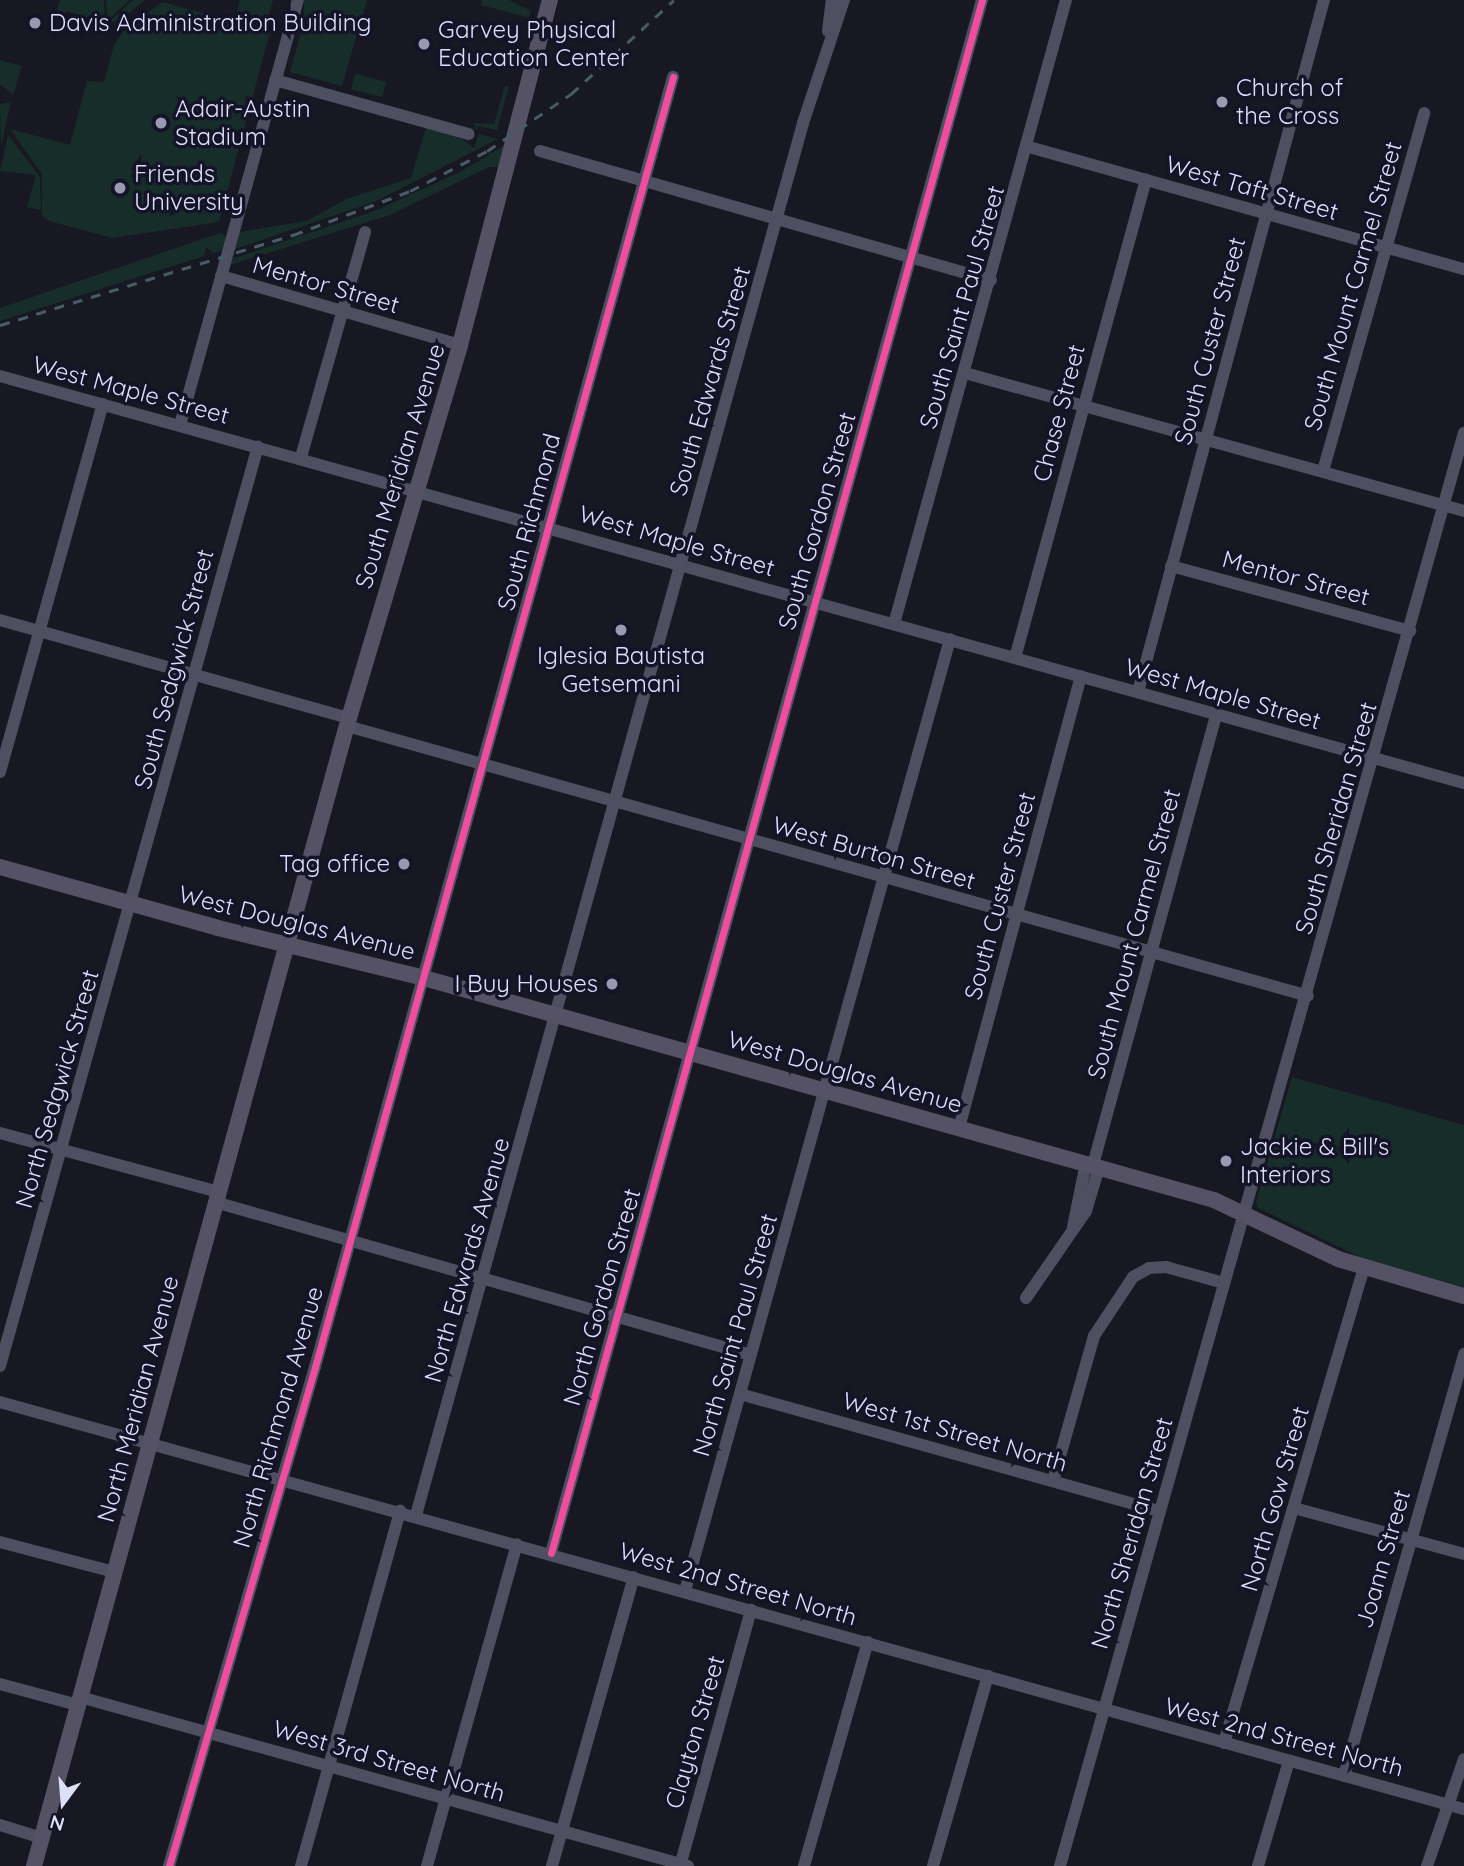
<!DOCTYPE html>
<html>
<head>
<meta charset="utf-8">
<style>
	body { margin:0 }
	#map { position:relative; width:1464px; height:1866px; overflow:hidden; background:#181822; font-family:Quicksand,sans-serif }
	div>[style] { position:absolute }
	.green>* { inset:0; background:#172d2a; transform-origin:0 0 }
	.minor>* { height:12px; margin:-6px; padding:0 6px; transform-origin:6px; border-radius:6px; background:#4e5061 }
	.major>* { height:16px; margin:-8px; padding:0 8px; transform-origin:8px; border-radius:8px; background:#555266 }
	.rail>* { height:2.5px; margin-top:-1.25px; transform-origin:0; background:repeating-linear-gradient(90deg,#475c65 0 10px,transparent 0 19px) }
	.cycleway>* { height:7px; margin:-3.5px; padding:0 3.5px; transform-origin:3.5px; border-radius:3.5px; background:#ef4d9e }
	.dots>* { width:19px; height:19px; translate:-50% -50%; box-sizing:border-box; border:4px solid #141327; border-radius:50% }
	span { translate:-50% -50%; white-space:nowrap; text-align:center; line-height:1.15; -webkit-text-stroke:7px #141327; paint-order:stroke }
	.poi-label { font-size:24px; color:#dedffb }
	.left { translate:0 -50%; text-align:left }
	.right { translate:-100% -50%; text-align:right }
	.street-label { font-size:24px; color:#dedffb }
	.north { position:absolute; left:28px; top:1768px; width:70px; height:70px; -webkit-text-stroke:5px #141327; paint-order:stroke; rotate:196deg; font-size:19px; font-weight:700; line-height:28px; text-align:center; color:#dedffb }
	.north::after { content:''; display:block; margin:auto; width:24px; height:32px; background:#dedffb; clip-path:polygon(50% 0,100% 100%,50% 72%,0 100%) }
</style>
</head>
<body>
<div id="map">
	<div class="green">
		<i style="clip-path:polygon(60px 0,104px 0,105px 23px,67px 11px,64px 18px,55px 15px)"></i>
		<i style="clip-path:polygon(106px 0,130px 0,108px 20px)"></i>
		<i style="clip-path:polygon(133px 0,145px 0,122px 19px,108px 23px)"></i>
		<i style="clip-path:polygon(240px 0,273px 0,268px 19px,237px 11px)"></i>
		<i style="left:304px;top:0;width:5px;height:73px"></i>
		<i style="clip-path:polygon(310px 0,367px 0,342px 86px,290px 72px)"></i>
		<i style="clip-path:polygon(482px 0,509px 0,531px 11px,529px 18px,481px 5px)"></i>
		<i style="clip-path:polygon(162px 2px,270px 32px,219px 222px,112px 238px,49px 221px,42px 216px,42px 174px,10px 129px,70px 145px,87px 81px,104px 82px,114px 45px,123px 32px)"></i>
		<i style="clip-path:polygon(0 60px,22px 66px,13px 95px,0 84px)"></i>
		<i style="left:355px;top:74px;width:32px;height:16px;rotate:14deg"></i>
		<i style="clip-path:polygon(505px 86px,509px 86px,497px 130px,478px 126px,477px 131px,474px 123px,494px 124px)"></i>
		<i style="clip-path:polygon(11px 102px,1px 146px,0 104px)"></i>
		<i style="clip-path:polygon(426px 128px,461px 138px,474px 148px,479px 134px,498px 139px,374px 202px,235px 249px,239px 232px,307px 221px,346px 199px,411px 178px)"></i>
		<i style="clip-path:polygon(8px 135px,40px 177px,41px 210px,27px 207px,36px 175px,0 171px)"></i>
		<i style="clip-path:polygon(505px 145px,500px 167px,489px 167px,390px 215px,230px 265px,232px 259px,377px 210px,460px 172px)"></i>
		<i style="clip-path:polygon(220px 233px,226px 236px,222px 250px,213px 253px,206px 247px,204px 256px,0 321px,0 308px)"></i>
		<i style="clip-path:polygon(1292px 1077px,1464px 1125px,1464px 1287px,1366px 1260px,1258px 1208px,1256px 1202px)"></i>
	</div>
	<div class="minor">
		<i style="left:828px;top:31px;width:31px;rotate:-83deg"></i>
		<i style="left:275px;top:80px;width:201px;rotate:15.6deg"></i>
		<i style="left:1029px;top:147px;width:452px;rotate:15.7deg"></i>
		<i style="left:540px;top:151px;width:469px;rotate:16deg"></i>
		<i style="left:221px;top:276px;width:249px;rotate:16.1deg"></i>
		<i style="left:965px;top:373px;width:518px;rotate:15.46deg"></i>
		<i style="left:0;top:376px;width:1520px;rotate:15.54deg"></i>
		<i style="left:180px;top:425px;width:441px;rotate:-74.5deg"></i>
		<i style="left:301px;top:457px;width:234px;rotate:-74.1deg"></i>
		<i style="left:1323px;top:471px;width:372px;rotate:-74.2deg"></i>
		<i style="left:1171px;top:566px;width:248px;rotate:15.2deg"></i>
		<i style="left:0;top:620px;width:362px;rotate:15.7deg"></i>
		<i style="left:894px;top:624px;width:647px;rotate:-74.59deg"></i>
		<i style="left:1015px;top:658px;width:496px;rotate:-74.7deg"></i>
		<i style="left:1138px;top:692px;width:717px;rotate:-74.96deg"></i>
		<i style="left:347px;top:726px;width:998px;rotate:15.69deg"></i>
		<i style="left:0;top:772px;width:382px;rotate:-74.4deg"></i>
		<i style="left:959px;top:1128px;width:468px;rotate:-74.9deg"></i>
		<i style="left:0;top:1133px;width:226px;rotate:15.1deg"></i>
		<i style="left:1093px;top:1165px;width:467px;rotate:-74.7deg"></i>
		<i style="left:215px;top:1202px;width:557px;rotate:15.93deg"></i>
		<i style="left:1073px;top:1227px;width:65px;rotate:-78.5deg"></i>
		<i style="left:1026px;top:1298px;width:106px;rotate:-55.4deg"></i>
		<i style="left:1086px;top:1211px;width:46px;rotate:-73.5deg"></i>
		<i style="left:0;top:1366px;width:955px;rotate:-74.33deg"></i>
		<i style="left:740px;top:1394px;width:435px;rotate:15.6deg"></i>
		<i style="left:0;top:1402px;width:1520px;rotate:15.54deg"></i>
		<i style="left:1053px;top:1481px;width:151px;rotate:-74.2deg"></i>
		<i style="left:1094px;top:1336px;width:71px;rotate:-56.5deg"></i>
		<i style="left:1133px;top:1277px;width:18px;rotate:-29deg"></i>
		<i style="left:1149px;top:1268px;width:17px;rotate:-3deg"></i>
		<i style="left:1166px;top:1267px;width:60px;rotate:15.4deg"></i>
		<i style="left:1294px;top:1508px;width:176px;rotate:15.1deg"></i>
		<i style="left:416px;top:1515px;width:1445px;rotate:-74.46deg"></i>
		<i style="left:803px;top:123px;width:130px;rotate:-71.6deg"></i>
		<i style="left:0;top:1542px;width:118px;rotate:14.7deg"></i>
		<i style="left:551px;top:1553px;width:1612px;rotate:-74.49deg"></i>
		<i style="left:685px;top:1591px;width:988px;rotate:-74.44deg"></i>
		<i style="left:0;top:1684px;width:81px;rotate:15.1deg"></i>
		<i style="left:80px;top:1697px;width:631px;rotate:15.53deg"></i>
		<i style="left:1224px;top:1743px;width:496px;rotate:-73.6deg"></i>
		<i style="left:1344px;top:1776px;width:439px;rotate:-74.1deg"></i>
		<i style="left:0;top:1825px;width:44px;rotate:17.2deg"></i>
		<i style="left:169px;top:1866px;width:520px;rotate:-73.69deg"></i>
		<i style="left:315px;top:1367px;width:1339px;rotate:-74.49deg"></i>
		<i style="left:301px;top:1866px;width:369px;rotate:-74.4deg"></i>
		<i style="left:427px;top:1866px;width:334px;rotate:-74.4deg"></i>
		<i style="left:552px;top:1866px;width:300px;rotate:-74.2deg"></i>
		<i style="left:680px;top:1866px;width:266px;rotate:-74.5deg"></i>
		<i style="left:804px;top:1866px;width:233px;rotate:-74.1deg"></i>
		<i style="left:933px;top:1866px;width:198px;rotate:-73.9deg"></i>
		<i style="left:1060px;top:1866px;width:1489px;rotate:-74.26deg"></i>
		<i style="left:1258px;top:1866px;width:109px;rotate:-73.6deg"></i>
		<i style="left:1427px;top:1866px;width:113px;rotate:-70.9deg"></i>
	</div>
	<div class="major">
		<i style="left:0;top:867px;width:226px;rotate:15.6deg"></i>
		<i style="left:218px;top:928px;width:212px;rotate:13.6deg"></i>
		<i style="left:424px;top:978px;width:821px;rotate:15.7deg"></i>
		<i style="left:1214px;top:1200px;width:137px;rotate:25.4deg"></i>
		<i style="left:1338px;top:1259px;width:131px;rotate:16.4deg"></i>
		<i style="left:34px;top:1866px;width:1190px;rotate:-74.66deg"></i>
		<i style="left:349px;top:718px;width:389px;rotate:-73.4deg"></i>
		<i style="left:460px;top:345px;width:357px;rotate:-75.4deg"></i>
	</div>
	<div class="rail">
		<i style="left:0;top:325px;width:307px;rotate:-17.1deg"></i>
		<i style="left:293px;top:235px;width:125px;rotate:-20.6deg"></i>
		<i style="left:410px;top:191px;width:87px;rotate:-27.5deg"></i>
		<i style="left:487px;top:151px;width:102px;rotate:-34.2deg"></i>
		<i style="left:571px;top:94px;width:139px;rotate:-42.4deg"></i>
	</div>
	<div class="cycleway">
		<i style="left:551px;top:1553px;width:1612px;rotate:-74.49deg"></i>
		<i style="left:169px;top:1866px;width:520px;rotate:-73.69deg"></i>
		<i style="left:315px;top:1367px;width:1339px;rotate:-74.49deg"></i>
	</div>
	<div class="dots">
		<i style="left:35px;top:23px;background:#9999af"></i>
		<i style="left:424px;top:44px;background:#9999af"></i>
		<i style="left:1222px;top:102px;background:#9999af"></i>
		<i style="left:161px;top:123px;background:#9999af"></i>
		<i style="left:120px;top:188px;background:#9999af"></i>
		<i style="left:621px;top:630px;background:#9999af"></i>
		<i style="left:404px;top:864px;background:#9999af"></i>
		<i style="left:612px;top:984px;background:#9999af"></i>
		<i style="left:1226px;top:1161px;background:#9999af"></i>
	</div>
	<div class="poi-label">
		<span class="left" style="left:49px;top:23px">Davis Administration Building</span>
		<span class="left" style="left:438px;top:44px">Garvey Physical<br>Education Center</span>
		<span class="left" style="left:1236px;top:102px">Church of<br>the Cross</span>
		<span class="left" style="left:175px;top:123px">Adair-Austin<br>Stadium</span>
		<span class="left" style="left:134px;top:188px">Friends<br>University</span>
		<span style="left:621px;top:670px">Iglesia Bautista<br>Getsemani</span>
		<span class="right" style="left:390px;top:864px">Tag office</span>
		<span class="right" style="left:598px;top:984px">I Buy Houses</span>
		<span class="left" style="left:1240px;top:1161px">Jackie &amp; Bill's<br>Interiors</span>
	</div>
	<div class="street-label">
		<span style="left:1252px;top:188px;rotate:16deg">West Taft Street</span>
		<span style="left:326px;top:285px;rotate:16deg">Mentor Street</span>
		<span style="left:1353px;top:286px;rotate:-74deg">South Mount Carmel Street</span>
		<span style="left:962px;top:307px;rotate:-74deg">South Saint Paul Street</span>
		<span style="left:1210px;top:341px;rotate:-75deg">South Custer Street</span>
		<span style="left:710px;top:381px;rotate:-74deg">South Edwards Street</span>
		<span style="left:131px;top:390px;rotate:15deg">West Maple Street</span>
		<span style="left:1059px;top:413px;rotate:-75deg">Chase Street</span>
		<span style="left:400px;top:466px;rotate:-73deg">South Meridian Avenue</span>
		<span style="left:817px;top:521px;rotate:-74deg">South Gordon Street</span>
		<span style="left:529px;top:522px;rotate:-75deg">South Richmond</span>
		<span style="left:677px;top:541px;rotate:16deg">West Maple Street</span>
		<span style="left:1296px;top:578px;rotate:15deg">Mentor Street</span>
		<span style="left:174px;top:669px;rotate:-75deg">South Sedgwick Street</span>
		<span style="left:1223px;top:694px;rotate:16deg">West Maple Street</span>
		<span style="left:1336px;top:818px;rotate:-74deg">South Sheridan Street</span>
		<span style="left:874px;top:853px;rotate:16deg">West Burton Street</span>
		<span style="left:1000px;top:896px;rotate:-75deg">South Custer Street</span>
		<span style="left:297px;top:923px;rotate:14deg">West Douglas Avenue</span>
		<span style="left:1134px;top:934px;rotate:-75deg">South Mount Carmel Street</span>
		<span style="left:845px;top:1072px;rotate:16deg">West Douglas Avenue</span>
		<span style="left:57px;top:1089px;rotate:-74deg">North Sedgwick Street</span>
		<span style="left:467px;top:1260px;rotate:-74deg">North Edwards Avenue</span>
		<span style="left:602px;top:1297px;rotate:-74deg">North Gordon Street</span>
		<span style="left:735px;top:1335px;rotate:-74deg">North Saint Paul Street</span>
		<span style="left:138px;top:1399px;rotate:-75deg">North Meridian Avenue</span>
		<span style="left:278px;top:1417px;rotate:-74deg">North Richmond Avenue</span>
		<span style="left:955px;top:1432px;rotate:16deg">West 1st Street North</span>
		<span style="left:1275px;top:1499px;rotate:-74deg">North Gow Street</span>
		<span style="left:1132px;top:1533px;rotate:-74deg">North Sheridan Street</span>
		<span style="left:1383px;top:1559px;rotate:-74deg">Joann Street</span>
		<span style="left:738px;top:1584px;rotate:16deg">West 2nd Street North</span>
		<span style="left:695px;top:1732px;rotate:-74deg">Clayton Street</span>
		<span style="left:1284px;top:1737px;rotate:15deg">West 2nd Street North</span>
		<span style="left:389px;top:1761px;rotate:16deg">West 3rd Street North</span>
	</div>
	<div class="north">N</div>
</div>
</body>
</html>
